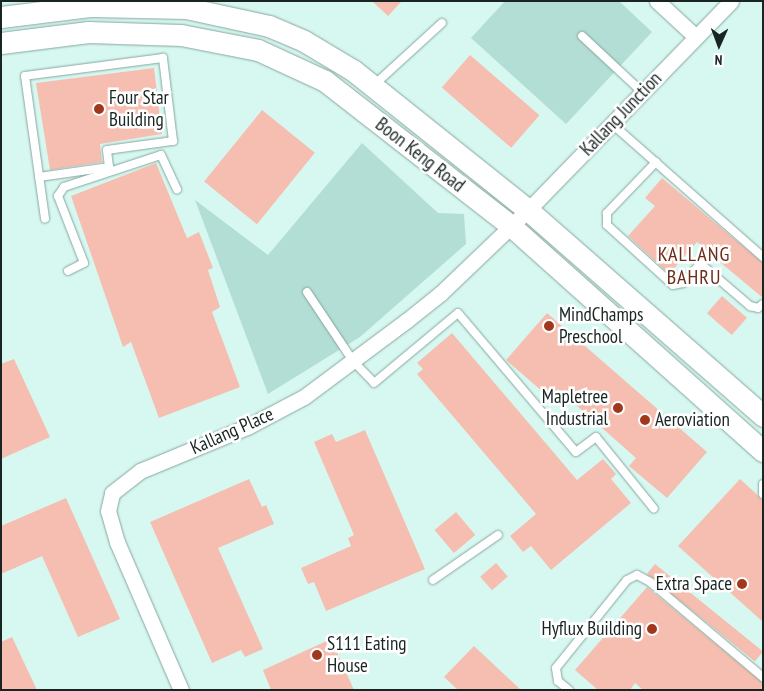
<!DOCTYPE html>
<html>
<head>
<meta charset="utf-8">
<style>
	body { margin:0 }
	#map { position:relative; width:764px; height:691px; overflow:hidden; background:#d7f8f1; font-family:"PT Sans Narrow",sans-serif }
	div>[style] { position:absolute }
	.green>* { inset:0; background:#b3ded5 }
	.building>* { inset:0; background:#f5beb0; transform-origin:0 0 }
	.roads { filter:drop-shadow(0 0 1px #87a69f) drop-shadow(0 0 1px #87a69f) }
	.service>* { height:8px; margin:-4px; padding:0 4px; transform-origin:4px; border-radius:4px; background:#fff }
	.minor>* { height:15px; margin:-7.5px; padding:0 7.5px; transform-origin:7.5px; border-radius:7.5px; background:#fff }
	.secondary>* { height:21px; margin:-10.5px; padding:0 10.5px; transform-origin:10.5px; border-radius:10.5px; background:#fff }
	.dots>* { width:14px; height:14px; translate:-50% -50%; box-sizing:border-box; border:2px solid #fff; border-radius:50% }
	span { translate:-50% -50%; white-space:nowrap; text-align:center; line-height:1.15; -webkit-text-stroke:5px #fff; paint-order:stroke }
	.poi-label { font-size:19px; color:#192523 }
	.left { translate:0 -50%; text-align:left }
	.right { translate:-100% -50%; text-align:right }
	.street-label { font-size:19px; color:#192523 }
	.neighbourhood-label { font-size:20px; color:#6e2b1a; letter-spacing:1px }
	.frame { position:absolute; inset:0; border:2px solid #192523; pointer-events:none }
	.north { position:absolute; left:694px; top:20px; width:50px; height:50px; -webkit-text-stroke:4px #fff; paint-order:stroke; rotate:182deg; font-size:14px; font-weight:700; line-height:20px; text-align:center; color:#192523 }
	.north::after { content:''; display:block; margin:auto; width:18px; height:22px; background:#192523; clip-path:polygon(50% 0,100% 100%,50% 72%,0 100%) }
</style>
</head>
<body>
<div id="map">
	<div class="green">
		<i style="clip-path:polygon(505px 1px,619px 1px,652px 32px,566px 124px,471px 38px)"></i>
		<i style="clip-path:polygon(362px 143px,438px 213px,464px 214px,466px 244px,360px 337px,268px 394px,195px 200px,268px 255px)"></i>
	</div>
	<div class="building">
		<i style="clip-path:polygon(372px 1px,402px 1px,388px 16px)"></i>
		<i style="left:470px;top:55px;width:92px;height:43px;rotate:41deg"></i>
		<i style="clip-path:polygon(154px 68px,162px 134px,100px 144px,102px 162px,50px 170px,36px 83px)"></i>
		<i style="left:262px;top:110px;width:68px;height:92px;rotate:39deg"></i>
		<i style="clip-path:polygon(156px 163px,187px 238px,199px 232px,213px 268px,208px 270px,220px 307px,212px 312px,240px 387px,159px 418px,131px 342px,123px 347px,71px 196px)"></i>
		<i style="clip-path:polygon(662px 178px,763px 263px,763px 298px,714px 257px,712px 248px,706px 249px,697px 242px,669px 274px,628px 236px,655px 206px,645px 198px)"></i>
		<i style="left:722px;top:296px;width:33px;height:23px;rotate:41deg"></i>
		<i style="clip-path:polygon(547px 313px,707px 452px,667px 498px,629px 466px,636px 458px,558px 389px,550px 398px,506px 360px)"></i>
		<i style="clip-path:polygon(452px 333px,577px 480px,603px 459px,616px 474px,611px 479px,631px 503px,551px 570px,531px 546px,523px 552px,510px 536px,536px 514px,417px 374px,423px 369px,417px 363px)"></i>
		<i style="clip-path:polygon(14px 359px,50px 437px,1px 459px,1px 364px)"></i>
		<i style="clip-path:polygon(365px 430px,425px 569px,326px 611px,314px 582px,308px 584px,301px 568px,351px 546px,348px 538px,354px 535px,314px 442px,332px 434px,336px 442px)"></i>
		<i style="clip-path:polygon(249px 479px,262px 507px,266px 505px,274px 524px,218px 548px,263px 649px,245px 657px,241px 650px,212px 663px,150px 522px)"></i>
		<i style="clip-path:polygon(740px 479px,763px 500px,763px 622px,678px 546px)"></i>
		<i style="clip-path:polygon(66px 498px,120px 619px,78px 637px,42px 556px,1px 574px,1px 526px)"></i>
		<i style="left:456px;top:512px;width:30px;height:28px;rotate:50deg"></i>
		<i style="left:496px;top:563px;width:18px;height:21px;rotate:49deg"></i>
		<i style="left:655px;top:564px;width:139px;height:13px;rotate:39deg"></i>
		<i style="clip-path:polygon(647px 587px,763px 683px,763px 690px,643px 690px,635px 683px,630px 690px,598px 690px,575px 670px)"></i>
		<i style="clip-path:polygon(12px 637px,37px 690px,1px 690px,1px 642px)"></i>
		<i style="clip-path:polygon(331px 639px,354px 690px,271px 690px,263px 670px)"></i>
		<i style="clip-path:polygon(474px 646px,521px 690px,458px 690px,444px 677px)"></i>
	</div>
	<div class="roads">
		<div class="service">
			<i style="left:582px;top:36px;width:82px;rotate:43deg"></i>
			<i style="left:374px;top:85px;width:92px;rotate:-42.4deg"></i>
			<i style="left:611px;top:123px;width:203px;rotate:41.4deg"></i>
			<i style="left:656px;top:162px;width:71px;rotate:133.9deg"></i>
			<i style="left:607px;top:213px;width:12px;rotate:90deg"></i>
			<i style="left:607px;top:225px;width:89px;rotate:42.3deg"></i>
			<i style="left:673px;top:285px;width:10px;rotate:-11deg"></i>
			<i style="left:683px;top:283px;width:40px;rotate:-48deg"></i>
			<i style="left:39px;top:177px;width:71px;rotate:-8.1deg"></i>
			<i style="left:109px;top:167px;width:17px;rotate:-97deg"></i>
			<i style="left:107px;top:150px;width:67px;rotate:-7.8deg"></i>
			<i style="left:173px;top:141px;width:84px;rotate:-96.9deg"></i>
			<i style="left:163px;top:58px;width:139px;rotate:172.6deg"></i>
			<i style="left:25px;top:76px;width:144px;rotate:82deg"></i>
			<i style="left:701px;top:264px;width:65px;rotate:40.6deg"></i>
			<i style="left:750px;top:306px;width:8px;rotate:14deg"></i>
			<i style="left:758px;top:308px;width:6px;rotate:-39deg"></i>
			<i style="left:68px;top:271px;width:18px;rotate:-27deg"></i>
			<i style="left:84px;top:263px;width:72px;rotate:-111.2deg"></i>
			<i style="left:58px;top:196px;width:11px;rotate:-56deg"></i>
			<i style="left:64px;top:187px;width:102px;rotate:-18.3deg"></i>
			<i style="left:161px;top:155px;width:38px;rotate:65deg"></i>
			<i style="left:307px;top:292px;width:83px;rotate:56.3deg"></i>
			<i style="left:353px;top:361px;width:30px;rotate:46deg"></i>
			<i style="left:374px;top:383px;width:109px;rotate:-39.8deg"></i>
			<i style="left:458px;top:313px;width:182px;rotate:49.7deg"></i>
			<i style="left:576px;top:452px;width:25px;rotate:-37deg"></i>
			<i style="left:596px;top:437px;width:92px;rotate:51.1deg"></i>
			<i style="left:763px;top:484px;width:10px;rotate:90deg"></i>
			<i style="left:433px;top:580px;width:79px;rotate:-34.7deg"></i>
			<i style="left:569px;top:690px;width:14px;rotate:-141deg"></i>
			<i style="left:558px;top:681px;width:13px;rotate:-99deg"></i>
			<i style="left:556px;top:668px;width:113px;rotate:-51.1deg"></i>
			<i style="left:627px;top:580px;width:11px;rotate:-27deg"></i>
			<i style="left:637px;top:575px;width:15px;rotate:28deg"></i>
			<i style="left:650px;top:582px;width:148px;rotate:40.1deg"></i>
		</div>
		<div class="minor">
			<i style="left:657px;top:1px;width:53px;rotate:42.7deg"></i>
			<i style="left:181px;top:690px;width:161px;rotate:-113.4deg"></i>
			<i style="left:117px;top:542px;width:32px;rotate:-106deg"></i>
			<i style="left:108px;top:511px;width:18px;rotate:-77deg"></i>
			<i style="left:112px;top:493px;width:36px;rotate:-38deg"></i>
			<i style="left:140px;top:471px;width:116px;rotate:-22.4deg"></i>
			<i style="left:247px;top:427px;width:64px;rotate:-27.8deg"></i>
			<i style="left:304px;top:397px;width:127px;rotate:-36.7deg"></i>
			<i style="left:406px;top:321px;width:45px;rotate:-38.7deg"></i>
			<i style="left:441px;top:293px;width:120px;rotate:-43.7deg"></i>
			<i style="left:528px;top:210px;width:291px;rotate:-45.8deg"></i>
		</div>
		<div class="secondary">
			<i style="left:1px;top:17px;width:91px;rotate:-7deg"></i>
			<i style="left:91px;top:6px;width:95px;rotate:1.2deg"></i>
			<i style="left:186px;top:8px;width:85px;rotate:12.2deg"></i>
			<i style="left:269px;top:26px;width:38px;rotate:23deg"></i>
			<i style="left:304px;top:41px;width:58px;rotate:31deg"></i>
			<i style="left:354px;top:71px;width:223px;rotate:38.6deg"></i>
			<i style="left:528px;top:210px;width:313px;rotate:41.2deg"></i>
			<i style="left:1px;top:43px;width:88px;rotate:-7.2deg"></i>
			<i style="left:88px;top:32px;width:93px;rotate:1.8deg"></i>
			<i style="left:181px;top:35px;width:78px;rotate:11deg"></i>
			<i style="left:258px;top:50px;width:74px;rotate:24.8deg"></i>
			<i style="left:325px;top:81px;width:236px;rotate:37.9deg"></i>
			<i style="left:511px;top:226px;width:338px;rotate:41.8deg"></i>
		</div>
	</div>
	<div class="dots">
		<i style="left:99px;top:109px;background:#a1381e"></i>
		<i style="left:549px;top:326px;background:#a1381e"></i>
		<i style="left:618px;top:408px;background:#a1381e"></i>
		<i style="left:645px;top:420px;background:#a1381e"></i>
		<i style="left:742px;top:584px;background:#a1381e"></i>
		<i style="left:652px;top:629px;background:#a1381e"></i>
		<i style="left:317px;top:655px;background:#a1381e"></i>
	</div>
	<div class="poi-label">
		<span class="left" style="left:109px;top:109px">Four Star<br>Building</span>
		<span class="left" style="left:559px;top:326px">MindChamps<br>Preschool</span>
		<span class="right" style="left:608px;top:408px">Mapletree<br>Industrial</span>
		<span class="left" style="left:655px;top:420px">Aeroviation</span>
		<span class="right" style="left:732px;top:584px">Extra Space</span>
		<span class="right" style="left:642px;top:629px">Hyflux Building</span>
		<span class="left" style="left:327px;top:655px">S111 Eating<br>House</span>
	</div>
	<div class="street-label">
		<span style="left:621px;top:114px;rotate:-46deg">Kallang Junction</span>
		<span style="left:420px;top:155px;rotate:38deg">Boon Keng Road</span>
		<span style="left:232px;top:431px;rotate:-24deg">Kallang Place</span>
	</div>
	<div class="neighbourhood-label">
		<span style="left:694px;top:266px">KALLANG<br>BAHRU</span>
	</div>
	<div class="frame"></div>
	<div class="north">N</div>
</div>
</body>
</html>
